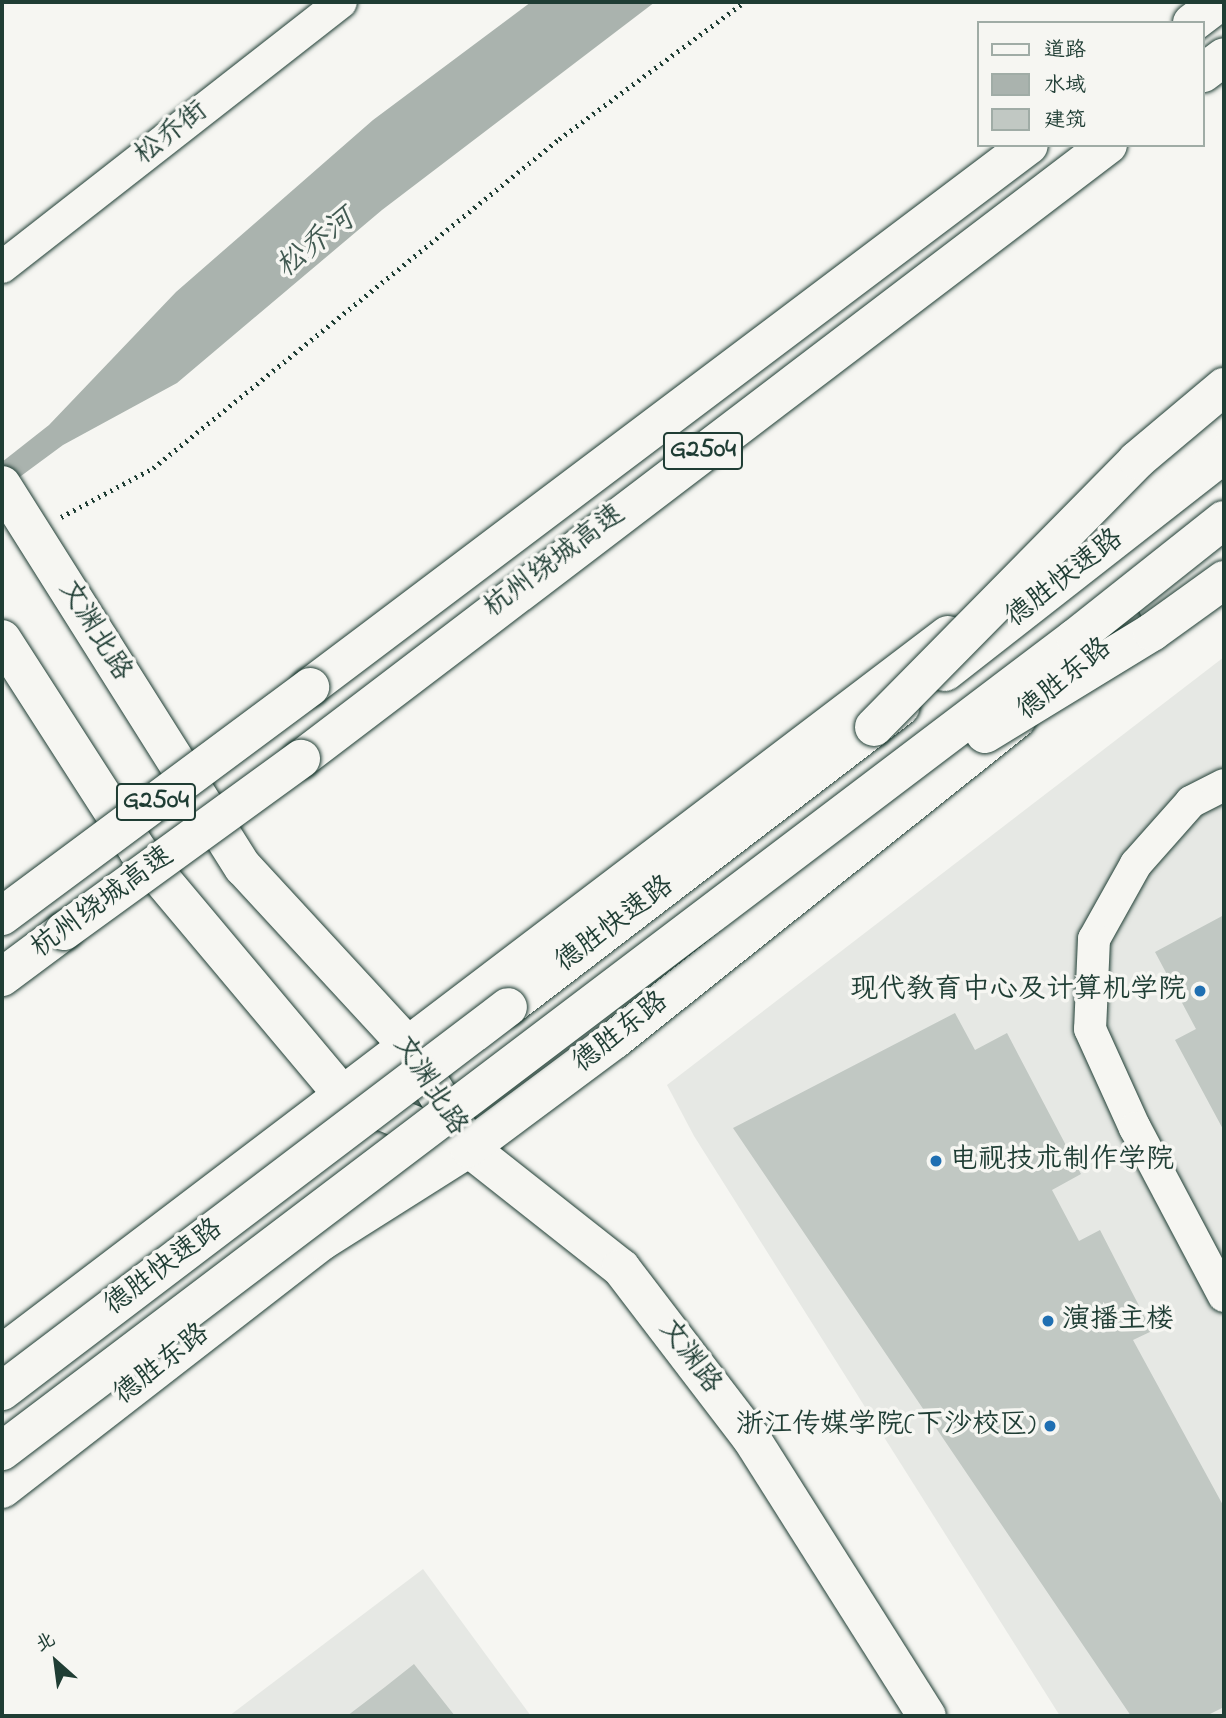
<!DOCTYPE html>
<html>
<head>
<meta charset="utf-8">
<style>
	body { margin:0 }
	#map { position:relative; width:1226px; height:1718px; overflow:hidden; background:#f6f6f2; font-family:"Indie Flower","LXGW WenKai TC",sans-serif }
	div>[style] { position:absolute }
	.built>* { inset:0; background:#e6e8e4 }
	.water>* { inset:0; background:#aab3ae }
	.building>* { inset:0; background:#c1c8c3 }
	.path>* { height:4.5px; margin-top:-2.25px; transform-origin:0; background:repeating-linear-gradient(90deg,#1f3d34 0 2px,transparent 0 7px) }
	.roads { filter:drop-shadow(0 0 2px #1f3d34) drop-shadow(0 0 2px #1f3d34) }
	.minor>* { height:32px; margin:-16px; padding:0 16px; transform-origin:16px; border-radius:16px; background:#f6f6f2 }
	.major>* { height:38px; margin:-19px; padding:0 19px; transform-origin:19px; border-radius:19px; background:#f6f6f2 }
	.highway>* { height:38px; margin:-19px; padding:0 19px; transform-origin:19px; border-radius:19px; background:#f6f6f2 }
	.bridges { filter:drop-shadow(0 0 2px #1f3d34) drop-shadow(0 0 2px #1f3d34) }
	.highway-bridge>* { height:38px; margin:-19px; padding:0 19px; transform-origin:19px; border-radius:19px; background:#f6f6f2 }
	.dots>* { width:19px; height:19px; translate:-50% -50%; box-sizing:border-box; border:4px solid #f6f6f2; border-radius:50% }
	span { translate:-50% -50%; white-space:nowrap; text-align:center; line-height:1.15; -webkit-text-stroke:7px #f6f6f2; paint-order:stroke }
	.shield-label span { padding:2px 5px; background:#f6f6f2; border:2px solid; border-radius:5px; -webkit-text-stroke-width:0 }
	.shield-label { font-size:26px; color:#1f3d34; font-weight:700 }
	.street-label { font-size:28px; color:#1f3d34 }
	.poi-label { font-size:28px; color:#1f3d34 }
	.right { translate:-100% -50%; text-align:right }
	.left { translate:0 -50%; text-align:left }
	.water-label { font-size:30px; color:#425a52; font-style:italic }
	.frame { position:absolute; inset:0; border:4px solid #1f3d34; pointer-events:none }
	.legend { position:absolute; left:977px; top:21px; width:228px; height:126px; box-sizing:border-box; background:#f6f6f2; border:2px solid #a0aca6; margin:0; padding:9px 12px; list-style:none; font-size:21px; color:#1f3d34 }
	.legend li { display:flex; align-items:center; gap:14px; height:35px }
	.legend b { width:35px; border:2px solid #a0aca6 }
	.north { position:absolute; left:21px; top:1627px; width:70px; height:70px; -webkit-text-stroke:5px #f6f6f2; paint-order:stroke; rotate:332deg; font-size:19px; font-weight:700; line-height:28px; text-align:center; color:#1f3d34 }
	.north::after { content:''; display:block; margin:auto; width:24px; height:32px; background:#1f3d34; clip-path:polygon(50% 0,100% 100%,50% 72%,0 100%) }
</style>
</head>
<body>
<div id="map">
	<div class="built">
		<i style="clip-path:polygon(1224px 657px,1224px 1716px,1060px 1716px,694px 1136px,667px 1085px)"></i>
		<i style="clip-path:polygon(423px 1569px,531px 1716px,229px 1716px)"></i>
	</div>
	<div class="water">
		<i style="clip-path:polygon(531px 2px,655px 2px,382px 210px,177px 383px,63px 445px,2px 490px,2px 462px,49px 425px,176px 292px,373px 120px)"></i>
	</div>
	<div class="building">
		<i style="clip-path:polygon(1224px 915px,1224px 1131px,1175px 1040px,1196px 1029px,1155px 952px)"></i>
		<i style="clip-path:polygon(955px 1013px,975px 1050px,1007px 1033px,1081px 1174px,1052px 1190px,1079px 1241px,1100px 1230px,1152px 1331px,1133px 1340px,1224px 1507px,1224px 1707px,1206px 1716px,1131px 1716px,733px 1128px)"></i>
		<i style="clip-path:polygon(414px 1664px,455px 1716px,347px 1716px,385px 1687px)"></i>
	</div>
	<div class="path">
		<i style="left:61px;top:517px;width:104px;rotate:-28deg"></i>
		<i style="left:153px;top:468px;width:523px;rotate:-39.02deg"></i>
		<i style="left:559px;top:139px;width:230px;rotate:-36.5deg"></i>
	</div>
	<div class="roads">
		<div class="minor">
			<i style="left:2px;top:267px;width:430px;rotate:-38deg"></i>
			<i style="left:1224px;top:785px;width:37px;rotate:153deg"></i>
			<i style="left:1191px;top:802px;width:83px;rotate:131.6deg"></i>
			<i style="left:1136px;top:864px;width:86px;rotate:119.2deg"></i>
			<i style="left:1094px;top:939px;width:90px;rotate:92.5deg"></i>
			<i style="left:1090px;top:1029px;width:109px;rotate:65.6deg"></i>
			<i style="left:1135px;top:1128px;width:190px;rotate:62.1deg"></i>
		</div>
		<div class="major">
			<i style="left:2px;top:485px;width:452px;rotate:57.8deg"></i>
			<i style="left:243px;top:867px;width:242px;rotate:47.3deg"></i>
			<i style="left:407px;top:1045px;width:111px;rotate:58.6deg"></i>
			<i style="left:1097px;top:519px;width:162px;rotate:-38.5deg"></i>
			<i style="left:1158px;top:607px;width:85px;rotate:-38.8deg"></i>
			<i style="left:2px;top:639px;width:252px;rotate:57.3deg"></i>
			<i style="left:138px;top:851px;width:319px;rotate:50deg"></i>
			<i style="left:343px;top:1095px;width:137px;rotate:22.8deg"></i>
			<i style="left:469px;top:1148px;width:194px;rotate:38.3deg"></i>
			<i style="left:621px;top:1268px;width:214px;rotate:52.6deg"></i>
			<i style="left:751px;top:1438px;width:329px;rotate:57.7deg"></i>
			<i style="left:2px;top:1354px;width:1188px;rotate:-37.24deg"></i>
			<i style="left:2px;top:1489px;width:405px;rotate:-37.8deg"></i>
			<i style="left:322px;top:1241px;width:174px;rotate:-32.3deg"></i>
			<i style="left:469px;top:1148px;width:181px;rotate:-36.7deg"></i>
			<i style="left:614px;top:1040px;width:515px;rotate:-38.54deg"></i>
		</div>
		<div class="highway">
			<i style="left:1192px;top:23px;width:35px;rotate:-37deg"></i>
			<i style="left:1203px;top:73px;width:26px;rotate:-37deg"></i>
			<i style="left:945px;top:672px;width:354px;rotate:-38deg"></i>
			<i style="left:310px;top:687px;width:900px;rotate:-37.01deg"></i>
			<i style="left:301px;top:759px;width:1014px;rotate:-37.27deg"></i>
			<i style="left:2px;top:977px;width:77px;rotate:-36.6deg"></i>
			<i style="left:508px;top:1007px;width:494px;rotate:-37.4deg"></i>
		</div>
	</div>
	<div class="bridges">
		<div class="highway-bridge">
			<i style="left:874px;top:727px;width:375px;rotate:-45.4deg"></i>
			<i style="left:1137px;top:460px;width:114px;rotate:-40deg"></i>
			<i style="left:985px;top:734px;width:196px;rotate:-31.4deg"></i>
			<i style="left:1152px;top:632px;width:89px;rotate:-35.8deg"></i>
			<i style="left:2px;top:916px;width:384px;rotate:-36.6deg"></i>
			<i style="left:64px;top:931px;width:293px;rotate:-36deg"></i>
			<i style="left:2px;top:1391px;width:635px;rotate:-37.19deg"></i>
			<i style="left:2px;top:1451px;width:1346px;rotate:-37.15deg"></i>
			<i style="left:1075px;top:638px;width:190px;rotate:-38.4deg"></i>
		</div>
	</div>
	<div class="dots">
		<i style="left:1200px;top:991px;background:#1f6fb2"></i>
		<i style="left:936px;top:1161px;background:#1f6fb2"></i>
		<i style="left:1048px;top:1321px;background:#1f6fb2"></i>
		<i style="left:1050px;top:1426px;background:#1f6fb2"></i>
	</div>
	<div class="shield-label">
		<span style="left:703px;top:451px">G2504</span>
		<span style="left:156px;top:802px">G2504</span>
	</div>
	<div class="street-label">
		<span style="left:172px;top:134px;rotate:-38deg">松乔街</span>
		<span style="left:555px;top:562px;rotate:-37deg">杭州绕城高速</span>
		<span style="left:1065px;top:579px;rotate:-38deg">德胜快速路</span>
		<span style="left:94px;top:631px;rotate:58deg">文渊北路</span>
		<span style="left:1065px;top:680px;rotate:-39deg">德胜东路</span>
		<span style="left:103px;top:903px;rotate:-36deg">杭州绕城高速</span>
		<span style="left:615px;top:925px;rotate:-37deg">德胜快速路</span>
		<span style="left:621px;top:1033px;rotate:-38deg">德胜东路</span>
		<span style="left:429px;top:1086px;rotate:57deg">文渊北路</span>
		<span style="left:164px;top:1268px;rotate:-37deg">德胜快速路</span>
		<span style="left:689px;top:1357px;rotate:53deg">文渊路</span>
		<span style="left:162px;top:1365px;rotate:-38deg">德胜东路</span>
	</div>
	<div class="poi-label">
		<span class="right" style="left:1186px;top:991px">现代教育中心及计算机学院</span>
		<span class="left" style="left:950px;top:1161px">电视技术制作学院</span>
		<span class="left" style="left:1062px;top:1321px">演播主楼</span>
		<span class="right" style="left:1036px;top:1426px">浙江传媒学院(下沙校区)</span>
	</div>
	<div class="water-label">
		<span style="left:316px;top:244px;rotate:-38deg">松乔河</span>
	</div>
	<div class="frame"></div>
	<ul class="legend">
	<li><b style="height:9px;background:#f6f6f2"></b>道路</li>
	<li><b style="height:19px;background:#aab3ae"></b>水域</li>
	<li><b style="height:19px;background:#c1c8c3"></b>建筑</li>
	</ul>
	<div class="north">北</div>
</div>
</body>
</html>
